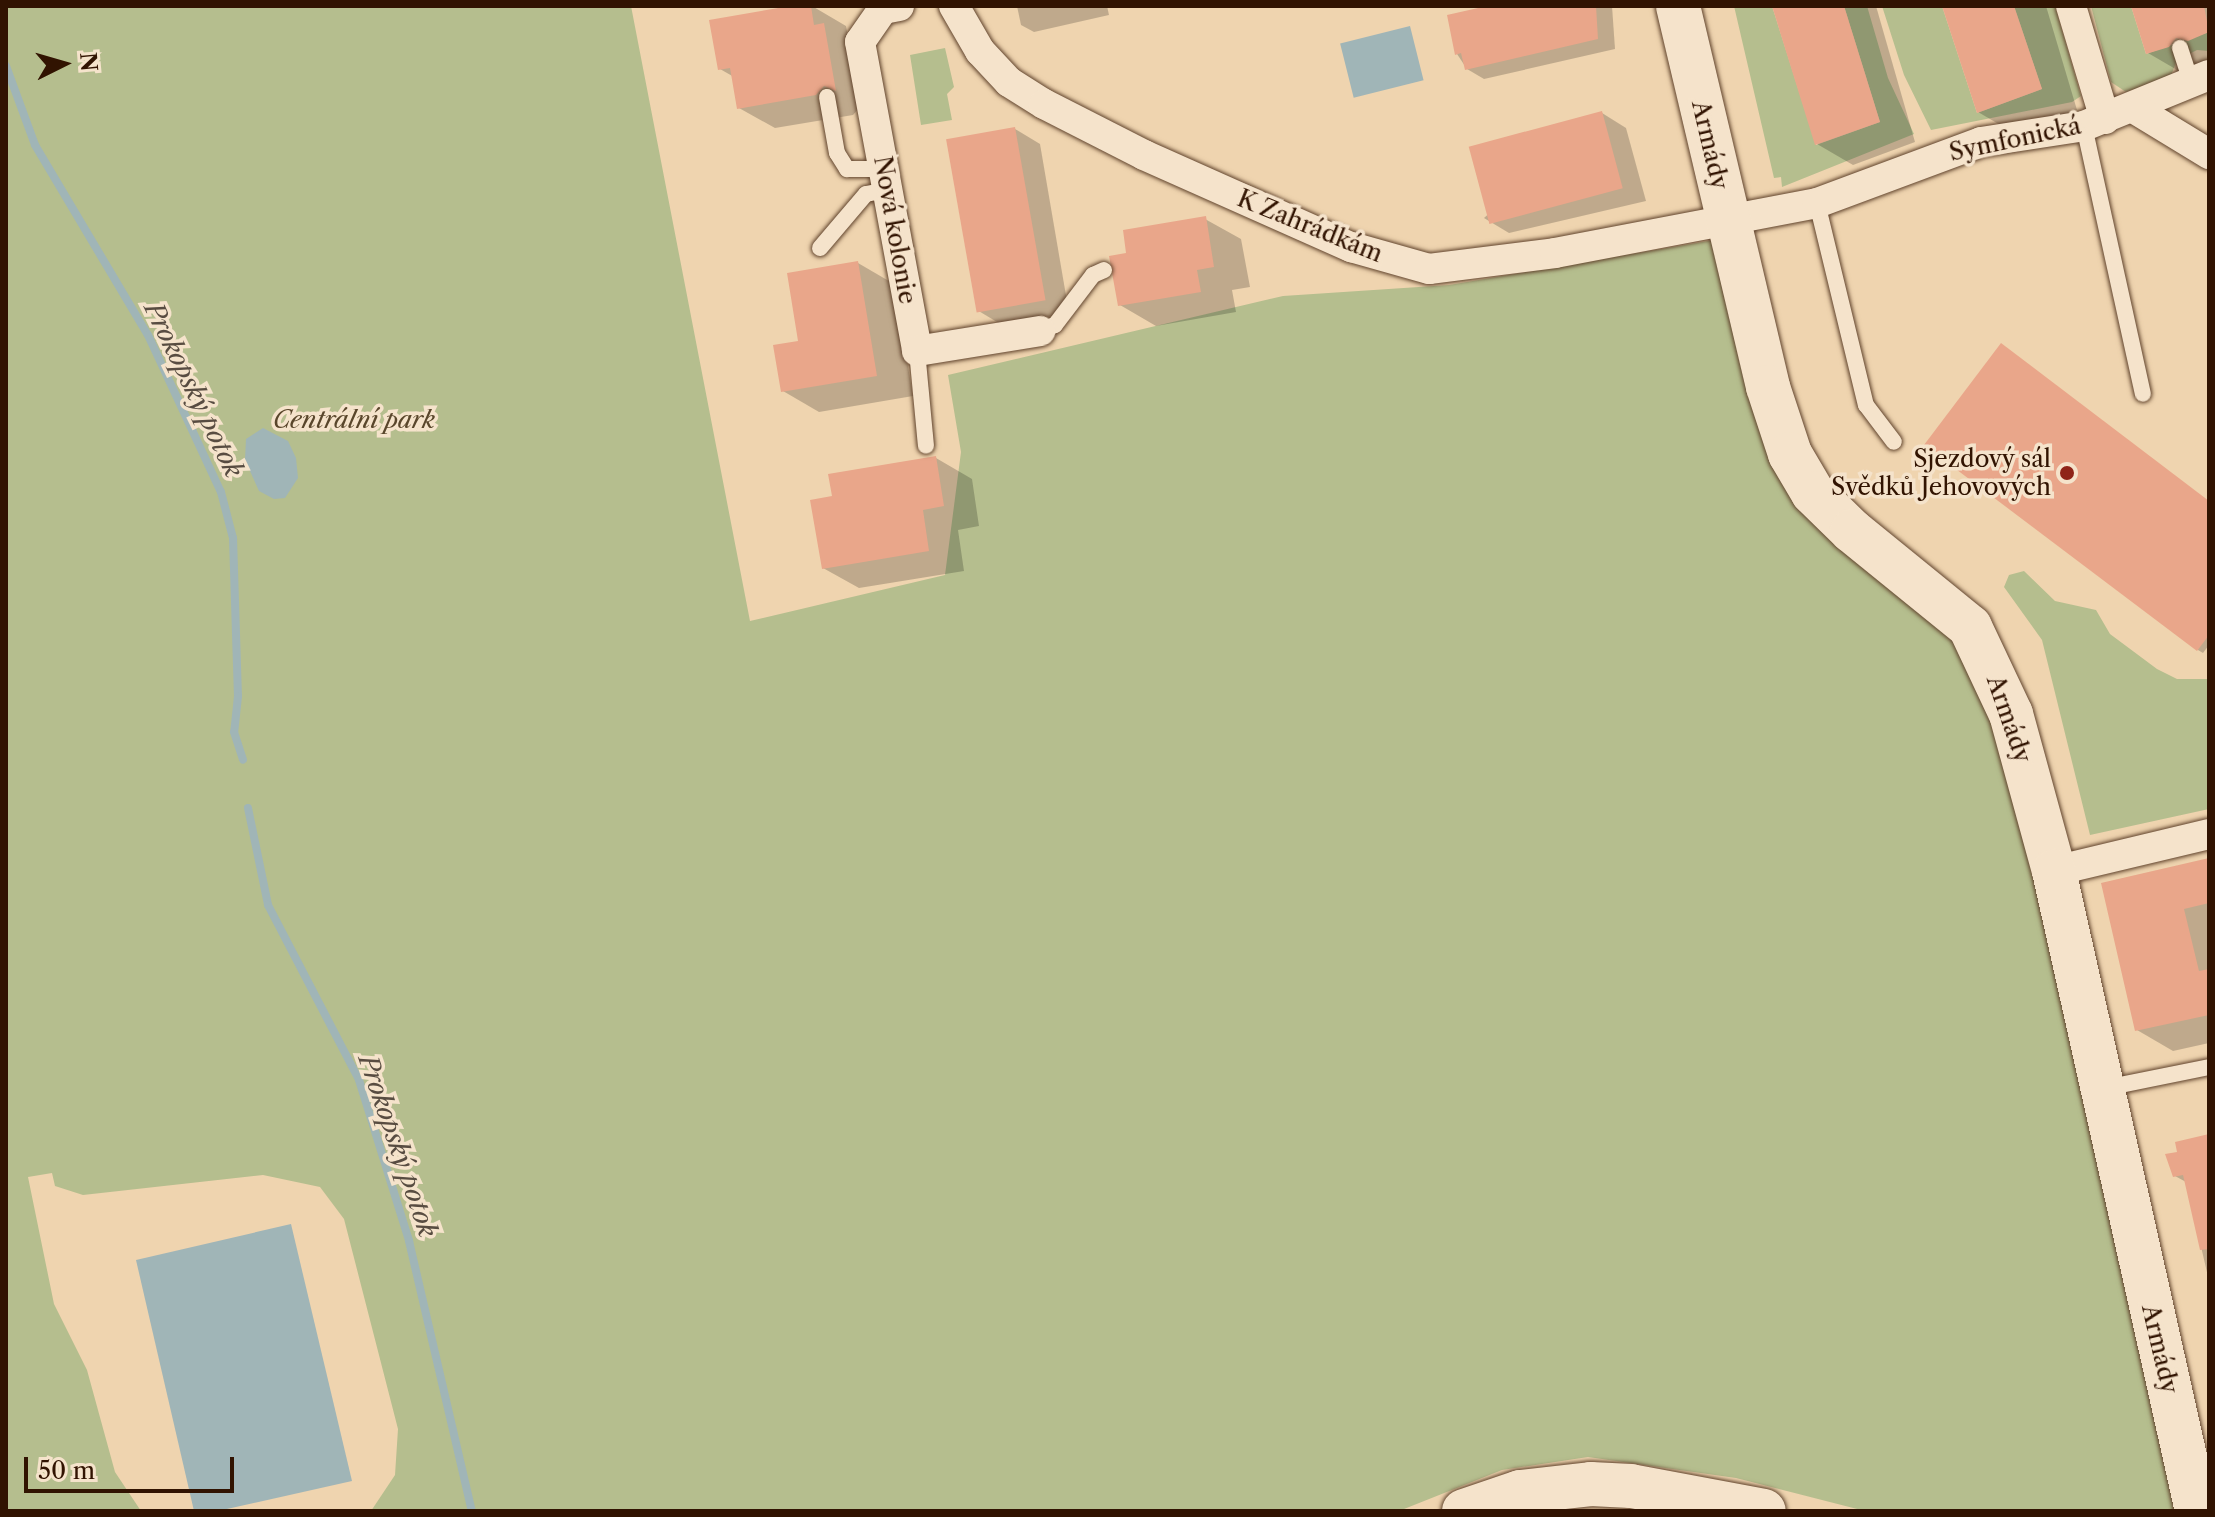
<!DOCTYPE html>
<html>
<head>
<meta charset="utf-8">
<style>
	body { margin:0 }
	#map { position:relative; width:2215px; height:1517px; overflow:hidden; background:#efd4af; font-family:"Libre Caslon Text",serif }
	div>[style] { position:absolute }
	.green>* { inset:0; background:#b5be8e }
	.water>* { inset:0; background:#a0b5b7; transform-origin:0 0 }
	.shadow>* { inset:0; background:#0003 }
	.stream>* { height:8px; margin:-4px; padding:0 4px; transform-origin:4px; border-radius:4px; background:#a0b5b7 }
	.building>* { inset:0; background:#e9a68a; transform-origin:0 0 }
	.roads { filter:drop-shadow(0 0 2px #60432c) drop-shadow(0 0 2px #60432c) }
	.lane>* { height:16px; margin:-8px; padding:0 8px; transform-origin:8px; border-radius:8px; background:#f5e3cb }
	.street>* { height:30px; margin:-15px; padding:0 15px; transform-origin:15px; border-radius:15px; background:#f5e3cb }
	.secondary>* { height:44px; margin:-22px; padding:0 22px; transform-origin:22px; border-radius:22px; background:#f5e3cb }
	.dots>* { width:22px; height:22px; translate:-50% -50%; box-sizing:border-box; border:4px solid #f5e3cb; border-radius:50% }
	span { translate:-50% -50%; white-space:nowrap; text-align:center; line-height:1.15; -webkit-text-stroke:7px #f5e3cb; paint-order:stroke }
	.street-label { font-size:24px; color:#311301 }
	.park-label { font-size:24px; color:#59462b; font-style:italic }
	.poi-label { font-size:24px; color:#311301 }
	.right { translate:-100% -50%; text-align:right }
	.water-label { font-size:26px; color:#584c41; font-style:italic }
	.frame { position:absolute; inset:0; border:8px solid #311301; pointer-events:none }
	.north { position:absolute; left:24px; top:24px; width:80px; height:80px; -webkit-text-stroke:6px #f5e3cb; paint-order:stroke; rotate:85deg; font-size:22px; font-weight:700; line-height:32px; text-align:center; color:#311301 }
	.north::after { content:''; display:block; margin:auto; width:28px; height:36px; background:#311301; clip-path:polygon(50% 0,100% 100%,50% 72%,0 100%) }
	.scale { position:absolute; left:24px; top:1457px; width:210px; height:36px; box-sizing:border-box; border:4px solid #311301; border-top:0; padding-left:10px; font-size:24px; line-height:28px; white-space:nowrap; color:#311301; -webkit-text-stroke:6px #f5e3cb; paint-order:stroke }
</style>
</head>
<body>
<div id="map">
	<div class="green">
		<i style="clip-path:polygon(6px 6px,631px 6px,750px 621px,945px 575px,961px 452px,948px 375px,1283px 296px,1449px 285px,1714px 240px,1779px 466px,1932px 612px,1974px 668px,2011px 745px,2181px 1511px,1865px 1511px,1736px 1478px,1588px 1457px,1502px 1470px,1399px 1511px,371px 1511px,395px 1475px,398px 1429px,344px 1219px,320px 1187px,263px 1175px,83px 1195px,55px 1186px,52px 1173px,28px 1177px,54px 1304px,87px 1370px,115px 1472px,141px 1511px,6px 1511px)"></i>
		<i style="clip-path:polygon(1734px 6px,1772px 6px,1816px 145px,1880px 122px,1844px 6px,1867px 6px,1888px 78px,1914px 134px,1782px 187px,1781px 177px,1774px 178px)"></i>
		<i style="clip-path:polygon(1882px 6px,1942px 6px,1977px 113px,2042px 89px,2014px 6px,2055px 6px,2081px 96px,2072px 102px,1931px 130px,1904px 75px)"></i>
		<i style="clip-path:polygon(2091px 6px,2131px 6px,2146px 54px,2209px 32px,2209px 51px,2197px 50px,2177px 60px,2170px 78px,2126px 92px,2111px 82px)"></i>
		<i style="clip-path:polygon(945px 48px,954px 87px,947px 94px,952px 120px,921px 125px,910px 55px)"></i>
		<i style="clip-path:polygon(2024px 571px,2055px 601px,2096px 610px,2110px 634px,2157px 669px,2177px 679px,2209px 679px,2209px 809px,2090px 835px,2042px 640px,2004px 587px,2009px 575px)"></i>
	</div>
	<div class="water">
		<i style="left:1410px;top:26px;width:56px;height:72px;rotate:76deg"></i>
		<i style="clip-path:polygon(263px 428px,288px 441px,296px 458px,298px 478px,285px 498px,274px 499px,259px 491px,245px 460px,246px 439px)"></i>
		<i style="clip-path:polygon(291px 1224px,352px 1481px,218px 1511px,194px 1511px,136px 1260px)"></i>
	</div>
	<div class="shadow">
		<i style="clip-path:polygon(802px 6px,812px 6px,846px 26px,861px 106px,853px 115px,775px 128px,739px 108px,734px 77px,720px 69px)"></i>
		<i style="clip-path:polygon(1017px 6px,1107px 6px,1109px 15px,1034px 32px,1021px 25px)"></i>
		<i style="clip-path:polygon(1481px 6px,1612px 6px,1615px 49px,1484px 79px,1467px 69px,1457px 54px)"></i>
		<i style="clip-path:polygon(1776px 6px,1876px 6px,1915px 142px,1853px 165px,1817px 144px)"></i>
		<i style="clip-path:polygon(1944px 6px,2046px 6px,2077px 110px,2014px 133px,1978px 112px)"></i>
		<i style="clip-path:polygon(2134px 6px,2209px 6px,2209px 62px,2184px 74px,2148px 53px)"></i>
		<i style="clip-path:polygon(1602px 113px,1626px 128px,1646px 201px,1509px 233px,1484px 218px)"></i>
		<i style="clip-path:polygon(1015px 129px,1040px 144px,1069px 313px,1002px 325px,977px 310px)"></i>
		<i style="clip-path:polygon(1205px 219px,1241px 239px,1250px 287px,1232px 290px,1236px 312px,1156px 326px,1120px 305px,1129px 255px)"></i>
		<i style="clip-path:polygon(858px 263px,894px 284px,913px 396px,819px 412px,783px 391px,801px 343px)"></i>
		<i style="clip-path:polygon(936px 458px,972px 479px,979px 526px,958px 530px,964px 571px,859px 588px,823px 568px,834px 498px)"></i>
		<i style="clip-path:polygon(2209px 502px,2209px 645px,2203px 653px,2198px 650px)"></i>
		<i style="clip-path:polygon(2209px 860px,2209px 1043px,2173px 1051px,2137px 1030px,2103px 884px)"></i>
		<i style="clip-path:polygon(2209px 1136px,2209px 1281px,2186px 1182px,2175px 1176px,2179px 1153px)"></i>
	</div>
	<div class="stream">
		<i style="left:6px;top:66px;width:84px;rotate:69.8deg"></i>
		<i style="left:35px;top:145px;width:221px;rotate:59.3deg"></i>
		<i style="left:148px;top:335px;width:173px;rotate:65.1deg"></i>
		<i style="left:221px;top:492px;width:48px;rotate:75.4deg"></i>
		<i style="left:233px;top:538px;width:158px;rotate:88.2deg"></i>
		<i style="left:238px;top:696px;width:36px;rotate:96deg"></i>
		<i style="left:234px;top:732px;width:29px;rotate:72deg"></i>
		<i style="left:248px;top:808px;width:99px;rotate:78.3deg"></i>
		<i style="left:268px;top:905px;width:197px;rotate:62.5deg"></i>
		<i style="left:359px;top:1080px;width:169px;rotate:72.7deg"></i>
		<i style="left:409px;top:1241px;width:277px;rotate:76.9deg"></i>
	</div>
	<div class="building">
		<i style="clip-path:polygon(790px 6px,811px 6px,814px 25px,824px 23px,836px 91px,824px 86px,816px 95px,737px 109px,730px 68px,718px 70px,709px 20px)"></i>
		<i style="clip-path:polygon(1487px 6px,1596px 6px,1598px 39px,1465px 70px,1461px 53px,1455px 55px,1447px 15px)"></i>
		<i style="clip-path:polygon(1772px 6px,1844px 6px,1880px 122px,1815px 145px)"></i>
		<i style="clip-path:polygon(1942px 6px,2014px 6px,2042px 89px,1977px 113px)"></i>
		<i style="clip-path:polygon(2131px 6px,2204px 6px,2209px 32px,2188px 41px,2176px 38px,2169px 47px,2146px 54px)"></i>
		<i style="left:1602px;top:111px;width:80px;height:138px;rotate:75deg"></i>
		<i style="left:1015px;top:127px;width:176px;height:70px;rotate:80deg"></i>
		<i style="clip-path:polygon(1206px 216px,1214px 267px,1197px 270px,1201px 292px,1118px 306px,1109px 256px,1126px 253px,1123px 230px)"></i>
		<i style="clip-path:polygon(858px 261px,877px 376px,781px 392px,773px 345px,798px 341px,787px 273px)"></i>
		<i style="clip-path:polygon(2001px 343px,2209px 501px,2209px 635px,2197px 651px,1924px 445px)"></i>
		<i style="clip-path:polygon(936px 456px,944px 506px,923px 510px,929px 551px,822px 569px,810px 500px,832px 496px,828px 474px)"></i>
		<i style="clip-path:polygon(2209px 858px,2209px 903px,2184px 909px,2199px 971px,2209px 969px,2209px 1015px,2135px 1031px,2101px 883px)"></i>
		<i style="clip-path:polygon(2209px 1134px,2209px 1249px,2200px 1250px,2183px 1175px,2173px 1177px,2165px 1154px,2177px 1152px,2175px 1142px)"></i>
	</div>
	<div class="roads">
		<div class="lane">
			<i style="left:2180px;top:48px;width:39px;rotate:72deg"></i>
			<i style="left:827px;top:97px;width:57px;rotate:79.9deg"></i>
			<i style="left:837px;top:153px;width:19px;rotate:58deg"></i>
			<i style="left:847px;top:169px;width:37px"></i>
			<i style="left:2084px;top:126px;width:274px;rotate:77.6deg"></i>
			<i style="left:1817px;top:203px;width:208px;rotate:76.4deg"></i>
			<i style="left:1866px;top:405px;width:46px;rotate:52.9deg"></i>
			<i style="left:820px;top:248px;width:71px;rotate:-49.6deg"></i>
			<i style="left:866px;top:194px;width:21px;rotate:-11deg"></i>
			<i style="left:1040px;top:331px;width:16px;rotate:-22deg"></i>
			<i style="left:1055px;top:325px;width:63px;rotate:-52.8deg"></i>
			<i style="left:1093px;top:275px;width:12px;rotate:-24deg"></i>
			<i style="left:917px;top:351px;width:95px;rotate:84.6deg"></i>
			<i style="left:2105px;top:1088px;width:106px;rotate:-11.4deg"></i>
		</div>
		<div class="street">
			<i style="left:899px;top:6px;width:16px;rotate:169deg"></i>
			<i style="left:883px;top:9px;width:40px;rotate:124.9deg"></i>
			<i style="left:860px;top:42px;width:314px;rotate:79.5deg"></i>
			<i style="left:917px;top:351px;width:125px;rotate:-9.2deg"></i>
			<i style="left:954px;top:6px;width:52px;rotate:60deg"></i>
			<i style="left:980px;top:51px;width:42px;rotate:46.9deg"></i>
			<i style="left:1009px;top:82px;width:41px;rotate:32.2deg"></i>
			<i style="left:1044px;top:104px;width:112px;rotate:27deg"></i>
			<i style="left:1144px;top:155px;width:227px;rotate:24deg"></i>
			<i style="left:1351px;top:247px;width:81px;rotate:15.8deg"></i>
			<i style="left:1429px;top:269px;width:127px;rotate:-7.2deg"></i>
			<i style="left:1555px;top:253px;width:267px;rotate:-10.8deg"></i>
			<i style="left:1817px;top:203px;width:175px;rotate:-20.4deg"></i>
			<i style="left:1981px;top:142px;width:104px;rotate:-8.8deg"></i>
			<i style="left:2084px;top:126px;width:135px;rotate:-22.2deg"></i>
			<i style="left:2071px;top:6px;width:118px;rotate:73.3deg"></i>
			<i style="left:2135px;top:109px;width:87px;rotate:31.3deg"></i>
			<i style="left:2054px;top:871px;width:159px;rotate:-13.4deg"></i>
		</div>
		<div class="secondary">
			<i style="left:1678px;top:6px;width:391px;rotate:76.7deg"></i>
			<i style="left:1768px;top:387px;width:71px;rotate:71.8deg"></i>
			<i style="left:1790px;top:454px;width:45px;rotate:59.5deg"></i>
			<i style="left:1813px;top:493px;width:54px;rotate:44.3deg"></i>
			<i style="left:1852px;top:531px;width:152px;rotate:39.1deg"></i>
			<i style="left:1970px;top:627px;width:96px;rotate:64.8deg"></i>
			<i style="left:2011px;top:714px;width:163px;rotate:74.7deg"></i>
			<i style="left:2054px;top:871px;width:656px;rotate:77.4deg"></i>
			<i style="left:1464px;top:1511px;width:59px;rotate:-18.7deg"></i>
			<i style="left:1520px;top:1492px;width:71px;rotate:-6.4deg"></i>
			<i style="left:1591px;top:1484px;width:40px;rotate:2.9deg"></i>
			<i style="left:1631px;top:1486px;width:135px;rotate:10.6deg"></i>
		</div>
	</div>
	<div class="dots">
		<i style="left:2067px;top:473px;background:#8f2418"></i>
	</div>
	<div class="street-label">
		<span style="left:2015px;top:139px;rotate:-12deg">Symfonická</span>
		<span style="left:1710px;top:145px;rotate:77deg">Armády</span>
		<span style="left:1310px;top:226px;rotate:22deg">K Zahrádkám</span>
		<span style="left:895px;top:230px;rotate:80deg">Nová kolonie</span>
		<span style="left:2009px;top:719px;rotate:71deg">Armády</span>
		<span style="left:2160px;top:1349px;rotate:77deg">Armády</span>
	</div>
	<div class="park-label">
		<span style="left:354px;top:420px">Centrální park</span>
	</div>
	<div class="poi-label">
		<span class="right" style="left:2051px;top:473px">Sjezdový sál<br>Svědků Jehovových</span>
	</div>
	<div class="water-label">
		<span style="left:193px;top:390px;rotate:64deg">Prokopský potok</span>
		<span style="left:397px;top:1146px;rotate:71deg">Prokopský potok</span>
	</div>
	<div class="frame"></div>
	<div class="north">N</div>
	<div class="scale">50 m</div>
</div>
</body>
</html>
